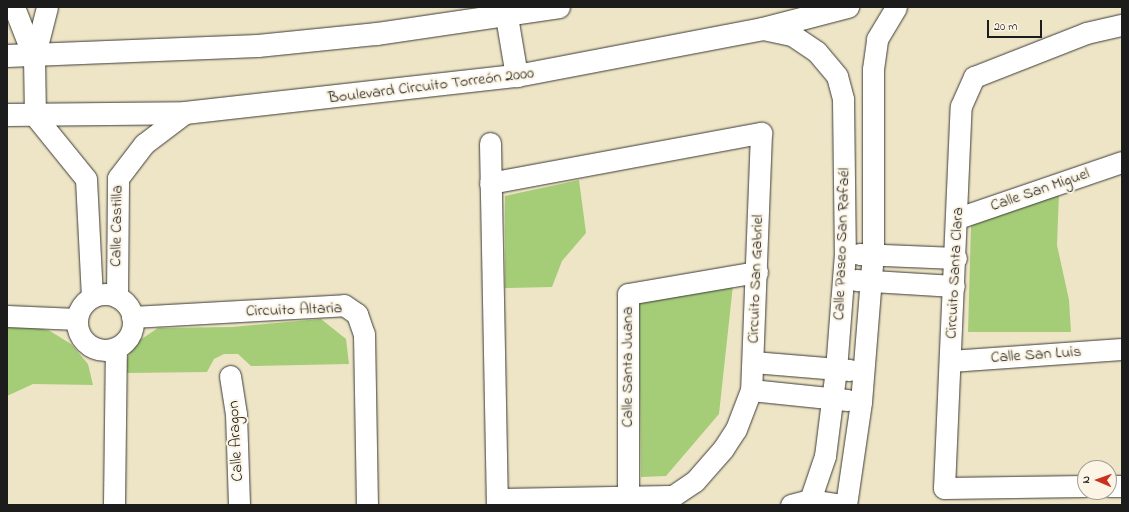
<!DOCTYPE html>
<html>
<head>
<meta charset="utf-8">
<style>
	body { margin:0 }
	#map { position:relative; width:1129px; height:512px; overflow:hidden; background:#eee5c6; font-family:"Indie Flower",sans-serif }
	div>[style] { position:absolute }
	.green>* { inset:0; background:#a5cd78 }
	.roads { filter:drop-shadow(0 0 1px #3c3a36) drop-shadow(0 0 1px #3c3a36) }
	.minor>* { height:21px; margin:-10.5px; padding:0 10.5px; transform-origin:10.5px; border-radius:10.5px; background:#fff }
	.minor>.ring { margin:-10.5px; padding:0; box-sizing:content-box; background:none; border:21px solid #fff; border-radius:50% }
	.major>* { height:22px; margin:-11px; padding:0 11px; transform-origin:11px; border-radius:11px; background:#fff }
	span { translate:-50% -50%; white-space:nowrap; text-align:center; line-height:1.15; -webkit-text-stroke:4px #fcf5e5; paint-order:stroke }
	.street-label { font-size:16px; color:#1c1c1c }
	.frame { position:absolute; inset:0; border:8px solid #1c1c1c; pointer-events:none }
	.north { position:absolute; left:1077px; top:460px; width:40px; height:40px; box-sizing:border-box; background:#fcf5e5; border:1px solid #a29e95; border-radius:50%; rotate:272deg; font-size:11px; font-weight:700; line-height:16px; text-align:center; color:#1c1c1c }
	.north::after { content:''; display:block; margin:auto; width:14px; height:18px; background:#c8321e; clip-path:polygon(50% 0,100% 100%,50% 72%,0 100%) }
	.scale { position:absolute; left:987px; top:20px; width:55px; height:18px; box-sizing:border-box; border:2px solid #1c1c1c; border-top:0; padding-left:5px; font-size:12px; line-height:14px; white-space:nowrap; color:#1c1c1c; -webkit-text-stroke:3px #fcf5e5; paint-order:stroke }
</style>
</head>
<body>
<div id="map">
	<div class="green">
		<i style="clip-path:polygon(579px 180px,586px 233px,562px 261px,552px 287px,505px 288px,505px 196px)"></i>
		<i style="clip-path:polygon(1059px 194px,1057px 245px,1069px 300px,1071px 332px,968px 332px,971px 225px)"></i>
		<i style="clip-path:polygon(733px 285px,719px 414px,666px 476px,641px 477px,639px 302px)"></i>
		<i style="clip-path:polygon(321px 319px,346px 339px,349px 364px,251px 366px,238px 354px,224px 354px,214px 359px,207px 372px,127px 373px,126px 361px,134px 344px,158px 328px,232px 327px)"></i>
		<i style="clip-path:polygon(7px 326px,31px 326px,50px 331px,71px 344px,88px 364px,93px 385px,33px 384px,7px 396px)"></i>
	</div>
	<div class="roads">
		<div class="minor">
			<i style="left:14px;top:7px;width:55px;rotate:68.6deg"></i>
			<i style="left:47px;top:7px;width:53px;rotate:104.3deg"></i>
			<i style="left:34px;top:58px;width:58px;rotate:89deg"></i>
			<i style="left:35px;top:116px;width:81px;rotate:51deg"></i>
			<i style="left:86px;top:179px;width:118px;rotate:87.1deg"></i>
			<i style="left:763px;top:29px;width:30px;rotate:12deg"></i>
			<i style="left:792px;top:35px;width:30px;rotate:34deg"></i>
			<i style="left:817px;top:52px;width:31px;rotate:50deg"></i>
			<i style="left:837px;top:76px;width:24px;rotate:75deg"></i>
			<i style="left:843px;top:99px;width:154px;rotate:89.3deg"></i>
			<i style="left:845px;top:253px;width:116px;rotate:94.4deg"></i>
			<i style="left:836px;top:369px;width:88px;rotate:97.2deg"></i>
			<i style="left:825px;top:456px;width:46px;rotate:108.8deg"></i>
			<i style="left:490px;top:143px;width:362px;rotate:88.9deg"></i>
			<i style="left:490px;top:183px;width:276px;rotate:-10.5deg"></i>
			<i style="left:761px;top:133px;width:257px;rotate:92.2deg"></i>
			<i style="left:751px;top:390px;width:42px;rotate:111deg"></i>
			<i style="left:736px;top:429px;width:24px;rotate:123deg"></i>
			<i style="left:723px;top:449px;width:43px;rotate:131.2deg"></i>
			<i style="left:695px;top:481px;width:27px;rotate:146deg"></i>
			<i style="left:673px;top:496px;width:176px;rotate:179deg"></i>
			<i style="left:958px;top:218px;width:173px;rotate:-18.9deg"></i>
			<i style="left:859px;top:254px;width:97px;rotate:2.4deg"></i>
			<i style="left:856px;top:280px;width:98px;rotate:3.5deg"></i>
			<i class="ring" style="left:77px;top:294px;width:35px;height:35px"></i>
			<i style="left:117px;top:297px;width:119px;rotate:-89.5deg"></i>
			<i style="left:118px;top:178px;width:43px;rotate:-52.6deg"></i>
			<i style="left:144px;top:144px;width:51px;rotate:-37.1deg"></i>
			<i style="left:7px;top:316px;width:70px;rotate:2.5deg"></i>
			<i style="left:132px;top:317px;width:212px;rotate:-3.2deg"></i>
			<i style="left:344px;top:305px;width:16px;rotate:35deg"></i>
			<i style="left:357px;top:314px;width:21px;rotate:71deg"></i>
			<i style="left:364px;top:334px;width:171px;rotate:89deg"></i>
			<i style="left:950px;top:361px;width:172px;rotate:-4deg"></i>
			<i style="left:753px;top:362px;width:97px;rotate:4.7deg"></i>
			<i style="left:230px;top:376px;width:38px;rotate:81deg"></i>
			<i style="left:236px;top:414px;width:91px;rotate:88.1deg"></i>
			<i style="left:751px;top:390px;width:97px;rotate:5.9deg"></i>
			<i style="left:1085px;top:486px;width:141px;rotate:179.2deg"></i>
			<i style="left:944px;top:488px;width:382px;rotate:-87.5deg"></i>
			<i style="left:961px;top:106px;width:32px;rotate:-66deg"></i>
			<i style="left:974px;top:77px;width:120px;rotate:-21.4deg"></i>
			<i style="left:1086px;top:33px;width:37px;rotate:-13deg"></i>
			<i style="left:1109px;top:486px;width:13px"></i>
			<i style="left:628px;top:498px;width:204px;rotate:-90deg"></i>
			<i style="left:628px;top:294px;width:131px;rotate:-9.7deg"></i>
			<i style="left:114px;top:505px;width:157px;rotate:-89.3deg"></i>
			<i style="left:791px;top:505px;width:20px;rotate:-15deg"></i>
			<i style="left:810px;top:500px;width:30px;rotate:9deg"></i>
			<i style="left:846px;top:505px;width:104px;rotate:-81.7deg"></i>
			<i style="left:861px;top:402px;width:148px;rotate:-85.4deg"></i>
			<i style="left:873px;top:254px;width:185px;rotate:-90deg"></i>
			<i style="left:873px;top:69px;width:30px;rotate:-82deg"></i>
			<i style="left:877px;top:39px;width:37px;rotate:-59deg"></i>
		</div>
		<div class="major">
			<i style="left:507px;top:17px;width:60px;rotate:80.4deg"></i>
			<i style="left:7px;top:56px;width:251px;rotate:-2.3deg"></i>
			<i style="left:258px;top:46px;width:120px;rotate:-5.8deg"></i>
			<i style="left:377px;top:34px;width:184px;rotate:-8.4deg"></i>
			<i style="left:7px;top:115px;width:178px;rotate:-0.6deg"></i>
			<i style="left:185px;top:113px;width:334px;rotate:-6.4deg"></i>
			<i style="left:517px;top:76px;width:250px;rotate:-10.8deg"></i>
			<i style="left:763px;top:29px;width:88px;rotate:-14.5deg"></i>
		</div>
	</div>
	<div class="street-label">
		<span style="left:431px;top:86px;rotate:-7deg">Boulevard Circuito Torreón 2000</span>
		<span style="left:1040px;top:190px;rotate:-19deg">Calle San Miguel</span>
		<span style="left:117px;top:226px;rotate:-89deg">Calle Castilla</span>
		<span style="left:842px;top:244px;rotate:-88deg">Calle Paseo San Rafaél</span>
		<span style="left:955px;top:273px;rotate:-87deg">Circuito Santa Clara</span>
		<span style="left:756px;top:279px;rotate:-88deg">Circuito San Gabriel</span>
		<span style="left:294px;top:310px;rotate:-2deg">Circuito Altaria</span>
		<span style="left:1036px;top:355px;rotate:-4deg">Calle San Luis</span>
		<span style="left:628px;top:367px;rotate:-90deg">Calle Santa Juana</span>
		<span style="left:236px;top:441px;rotate:-93deg">Calle Aragon</span>
	</div>
	<div class="frame"></div>
	<div class="north">N</div>
	<div class="scale">20 m</div>
</div>
</body>
</html>
